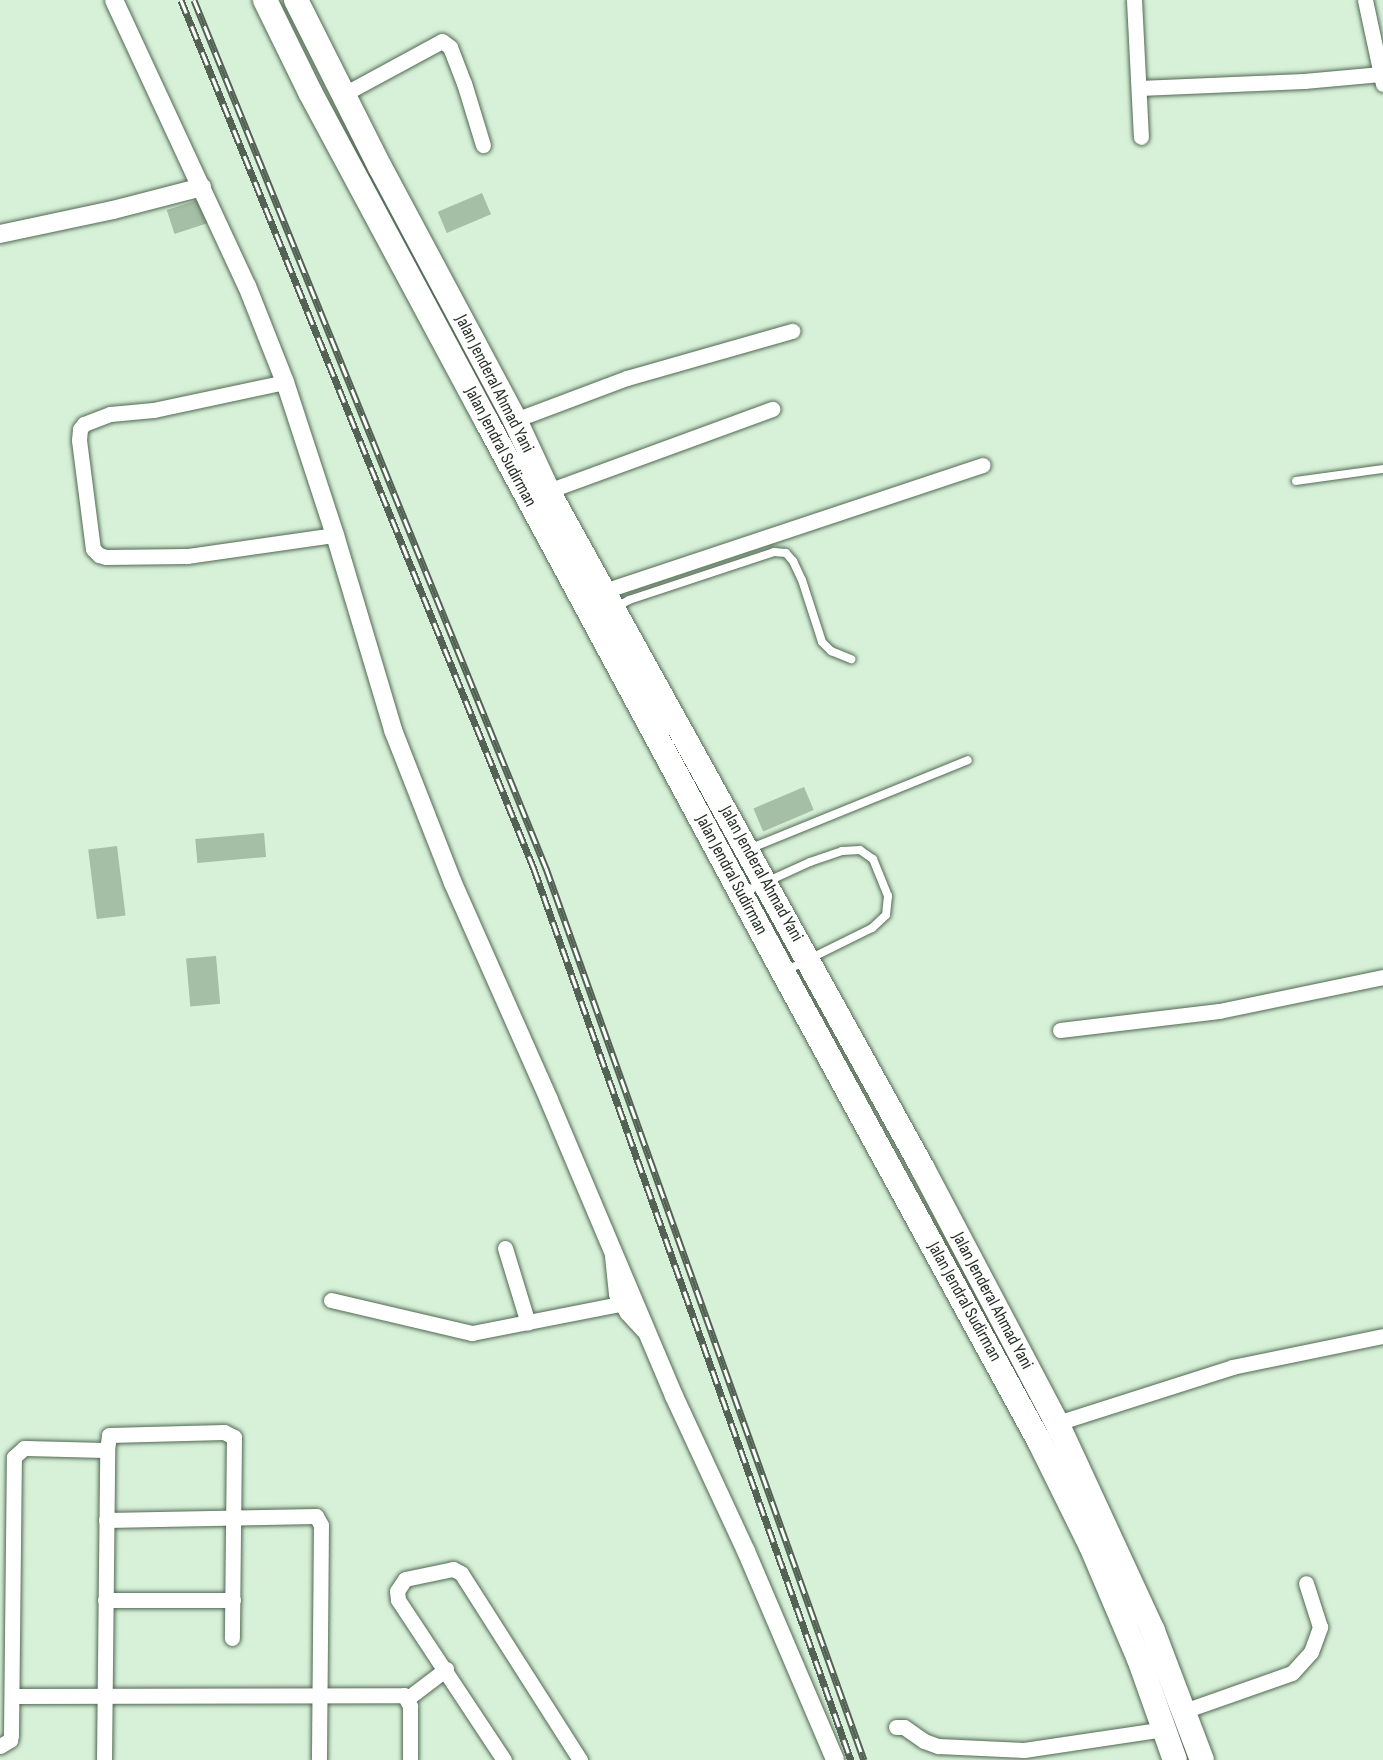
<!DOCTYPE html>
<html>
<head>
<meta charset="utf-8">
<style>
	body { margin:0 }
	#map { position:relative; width:1383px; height:1760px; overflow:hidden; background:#d7f1d8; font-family:"Sofia Sans Condensed",sans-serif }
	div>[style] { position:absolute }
	.building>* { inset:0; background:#a5bea6; transform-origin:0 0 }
	.roads { filter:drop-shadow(0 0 2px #516852) drop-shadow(0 0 2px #516852) }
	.service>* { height:8px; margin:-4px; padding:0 4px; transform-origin:4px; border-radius:4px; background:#fff }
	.minor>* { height:15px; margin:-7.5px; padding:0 7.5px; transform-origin:7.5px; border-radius:7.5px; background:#fff }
	.tertiary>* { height:18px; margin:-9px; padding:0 9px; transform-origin:9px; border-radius:9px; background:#fff }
	.trunk>* { height:24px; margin:-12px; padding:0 12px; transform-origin:12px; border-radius:12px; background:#fff }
	.rail>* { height:7px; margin-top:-3.5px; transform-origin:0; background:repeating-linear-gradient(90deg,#fff 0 14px,#536254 0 28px); box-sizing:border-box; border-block:2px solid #536254 }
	span { translate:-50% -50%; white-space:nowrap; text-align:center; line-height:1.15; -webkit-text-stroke:5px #fff; paint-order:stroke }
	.street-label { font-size:18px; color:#252f25 }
</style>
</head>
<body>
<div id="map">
	<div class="building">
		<i style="left:482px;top:193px;width:23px;height:48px;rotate:67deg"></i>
		<i style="left:201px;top:199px;width:25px;height:36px;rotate:72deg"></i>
		<i style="left:804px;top:787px;width:25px;height:55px;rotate:67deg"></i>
		<i style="left:264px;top:833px;width:24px;height:69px;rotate:85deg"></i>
		<i style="left:117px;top:846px;width:70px;height:29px;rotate:83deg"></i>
		<i style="left:216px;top:956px;width:48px;height:30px;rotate:85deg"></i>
	</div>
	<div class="roads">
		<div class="service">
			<i style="left:1296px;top:481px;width:88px;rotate:-7.9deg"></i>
			<i style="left:616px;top:607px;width:15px;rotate:-28deg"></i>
			<i style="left:629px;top:600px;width:153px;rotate:-18.3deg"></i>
			<i style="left:774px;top:552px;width:12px;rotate:5deg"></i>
			<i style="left:786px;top:553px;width:11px;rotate:49deg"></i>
			<i style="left:793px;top:561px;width:21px;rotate:65deg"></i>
			<i style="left:802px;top:580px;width:65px;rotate:72.1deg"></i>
			<i style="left:822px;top:642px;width:13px;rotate:45deg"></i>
			<i style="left:831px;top:651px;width:22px;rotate:22deg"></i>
			<i style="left:749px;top:849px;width:236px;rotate:-22.1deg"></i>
			<i style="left:742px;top:893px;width:75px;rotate:-24.5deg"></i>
			<i style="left:810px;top:862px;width:34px;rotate:-19deg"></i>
			<i style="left:842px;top:851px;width:18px;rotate:-3deg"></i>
			<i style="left:860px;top:850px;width:16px;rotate:35deg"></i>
			<i style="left:873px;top:859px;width:40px;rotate:68deg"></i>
			<i style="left:888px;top:896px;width:19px;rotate:96deg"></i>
			<i style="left:886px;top:915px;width:19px;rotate:137deg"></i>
			<i style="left:872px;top:928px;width:97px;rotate:153.7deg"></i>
		</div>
		<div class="minor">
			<i style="left:1134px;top:0;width:137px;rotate:87.1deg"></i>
			<i style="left:1365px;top:0;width:86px;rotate:77.9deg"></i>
			<i style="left:1139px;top:88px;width:165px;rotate:-2.4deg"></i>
			<i style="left:1304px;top:81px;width:77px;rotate:-5.2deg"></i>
			<i style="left:344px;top:94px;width:111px;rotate:-28.4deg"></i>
			<i style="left:442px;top:41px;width:10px;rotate:37deg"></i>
			<i style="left:450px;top:47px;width:39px;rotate:69deg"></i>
			<i style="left:464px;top:83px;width:65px;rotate:73deg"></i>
			<i style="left:285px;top:382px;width:135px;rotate:168deg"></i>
			<i style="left:153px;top:410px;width:43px;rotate:174.7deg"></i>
			<i style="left:110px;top:414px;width:28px;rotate:159deg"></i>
			<i style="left:84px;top:424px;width:6px;rotate:129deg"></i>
			<i style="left:80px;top:429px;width:11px;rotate:95deg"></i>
			<i style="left:79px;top:440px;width:110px;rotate:82.7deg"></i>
			<i style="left:93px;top:549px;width:8px;rotate:45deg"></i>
			<i style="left:99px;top:555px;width:7px;rotate:16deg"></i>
			<i style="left:106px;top:557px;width:81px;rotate:-0.7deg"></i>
			<i style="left:187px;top:556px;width:149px;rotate:-8.1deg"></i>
			<i style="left:515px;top:420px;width:120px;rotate:-20.6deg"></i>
			<i style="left:627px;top:378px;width:172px;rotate:-15.9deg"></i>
			<i style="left:548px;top:491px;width:239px;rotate:-20.1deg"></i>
			<i style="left:604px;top:591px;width:399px;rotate:-18.4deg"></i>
			<i style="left:1060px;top:1030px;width:160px;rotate:-6.8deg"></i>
			<i style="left:1219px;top:1011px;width:167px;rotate:-11.7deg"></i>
			<i style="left:505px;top:1248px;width:78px;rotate:73deg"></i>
			<i style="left:612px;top:1256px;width:38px;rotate:84deg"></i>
			<i style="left:616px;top:1294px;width:22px;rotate:60deg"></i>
			<i style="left:627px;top:1313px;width:26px;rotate:47deg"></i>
			<i style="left:331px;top:1300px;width:145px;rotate:13.2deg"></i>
			<i style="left:472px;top:1333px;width:151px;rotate:-11.1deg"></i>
			<i style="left:1057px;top:1423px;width:184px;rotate:-17.7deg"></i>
			<i style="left:1232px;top:1367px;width:154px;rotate:-11.6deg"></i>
			<i style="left:106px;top:1520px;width:210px;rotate:-1.1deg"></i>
			<i style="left:316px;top:1516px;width:10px;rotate:61deg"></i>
			<i style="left:321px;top:1525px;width:235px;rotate:90.5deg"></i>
			<i style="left:105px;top:1600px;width:128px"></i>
			<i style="left:12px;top:1696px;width:392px;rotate:-0.1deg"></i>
			<i style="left:404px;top:1695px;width:13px;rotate:61deg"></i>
			<i style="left:410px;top:1706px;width:54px;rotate:90deg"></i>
			<i style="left:408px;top:1698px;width:48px;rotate:-37.3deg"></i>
			<i style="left:1184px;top:1711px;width:114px;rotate:-19.4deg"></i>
			<i style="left:1292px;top:1673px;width:28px;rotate:-48deg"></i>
			<i style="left:1311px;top:1652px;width:27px;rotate:-70deg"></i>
			<i style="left:1320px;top:1627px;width:46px;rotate:-107.7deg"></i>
			<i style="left:896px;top:1727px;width:8px"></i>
			<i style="left:904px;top:1727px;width:24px;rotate:35deg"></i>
			<i style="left:924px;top:1741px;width:15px;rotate:20deg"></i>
			<i style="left:938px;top:1746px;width:86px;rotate:2.7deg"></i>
			<i style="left:1024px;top:1750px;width:143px;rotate:-8.5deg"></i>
			<i style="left:0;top:1746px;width:12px;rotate:-31deg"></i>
			<i style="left:10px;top:1740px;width:5px;rotate:-79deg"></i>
			<i style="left:11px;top:1735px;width:278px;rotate:-89.4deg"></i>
			<i style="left:14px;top:1457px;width:13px;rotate:-42deg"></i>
			<i style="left:24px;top:1448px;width:83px;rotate:1.4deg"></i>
			<i style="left:104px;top:1760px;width:310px;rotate:-89.4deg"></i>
			<i style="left:107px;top:1450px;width:15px;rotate:-82deg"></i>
			<i style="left:109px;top:1435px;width:115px;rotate:-1.5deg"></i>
			<i style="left:224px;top:1432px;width:11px;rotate:27deg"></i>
			<i style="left:234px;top:1437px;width:201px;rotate:90.6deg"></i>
			<i style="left:504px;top:1760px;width:192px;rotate:-123.5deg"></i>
			<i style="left:398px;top:1600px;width:9px;rotate:-96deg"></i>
			<i style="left:397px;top:1591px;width:14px;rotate:-56deg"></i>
			<i style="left:405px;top:1579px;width:49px;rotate:-11.8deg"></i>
			<i style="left:453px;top:1569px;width:9px;rotate:27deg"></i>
			<i style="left:461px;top:1573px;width:222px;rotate:57.5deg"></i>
		</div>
		<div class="tertiary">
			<i style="left:114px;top:0;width:315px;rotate:65.1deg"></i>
			<i style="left:247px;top:286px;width:103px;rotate:68.4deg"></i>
			<i style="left:285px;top:382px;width:161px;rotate:71.9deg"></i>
			<i style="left:335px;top:535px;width:203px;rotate:73.4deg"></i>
			<i style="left:393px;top:730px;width:164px;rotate:68.6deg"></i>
			<i style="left:453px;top:883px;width:237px;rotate:66.1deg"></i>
			<i style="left:549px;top:1100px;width:321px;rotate:67.1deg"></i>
			<i style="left:674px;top:1396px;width:171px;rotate:65.1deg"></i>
			<i style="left:746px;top:1551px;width:227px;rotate:66.9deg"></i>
			<i style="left:0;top:234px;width:116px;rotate:-12deg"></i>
			<i style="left:113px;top:210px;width:92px;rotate:-14.5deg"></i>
		</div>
		<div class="trunk">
			<i style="left:265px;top:0;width:102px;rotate:63.9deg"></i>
			<i style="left:310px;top:92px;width:374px;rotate:61.8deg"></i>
			<i style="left:487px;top:422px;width:625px;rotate:61.71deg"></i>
			<i style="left:783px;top:972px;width:534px;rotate:61.37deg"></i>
			<i style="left:1039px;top:1441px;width:117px;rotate:63.7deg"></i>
			<i style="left:1091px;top:1546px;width:123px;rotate:67deg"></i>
			<i style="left:1139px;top:1659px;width:107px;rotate:70.4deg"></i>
			<i style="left:296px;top:0;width:187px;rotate:63.3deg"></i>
			<i style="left:380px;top:167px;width:287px;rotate:61.9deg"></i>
			<i style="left:515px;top:420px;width:78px;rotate:65.1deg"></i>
			<i style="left:548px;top:491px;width:775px;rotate:61.05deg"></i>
			<i style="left:923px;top:1169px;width:287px;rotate:62.2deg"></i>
			<i style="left:1057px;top:1423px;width:229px;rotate:65.2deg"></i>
			<i style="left:1153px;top:1631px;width:138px;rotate:69.2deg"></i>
		</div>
	</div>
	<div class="rail">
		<i style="left:181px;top:0;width:938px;rotate:67.89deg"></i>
		<i style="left:534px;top:869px;width:946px;rotate:70.42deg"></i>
		<i style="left:194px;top:0;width:937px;rotate:67.93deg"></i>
		<i style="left:546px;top:868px;width:947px;rotate:70.38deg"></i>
	</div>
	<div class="street-label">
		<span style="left:494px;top:384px;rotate:63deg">Jalan Jenderal Ahmad Yani</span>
		<span style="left:500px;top:447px;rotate:62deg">Jalan Jendral Sudirman</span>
		<span style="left:761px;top:874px;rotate:61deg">Jalan Jenderal Ahmad Yani</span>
		<span style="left:731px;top:875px;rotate:62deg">Jalan Jendral Sudirman</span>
		<span style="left:992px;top:1301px;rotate:62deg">Jalan Jenderal Ahmad Yani</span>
		<span style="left:964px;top:1302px;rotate:61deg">Jalan Jendral Sudirman</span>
	</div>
</div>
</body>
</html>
